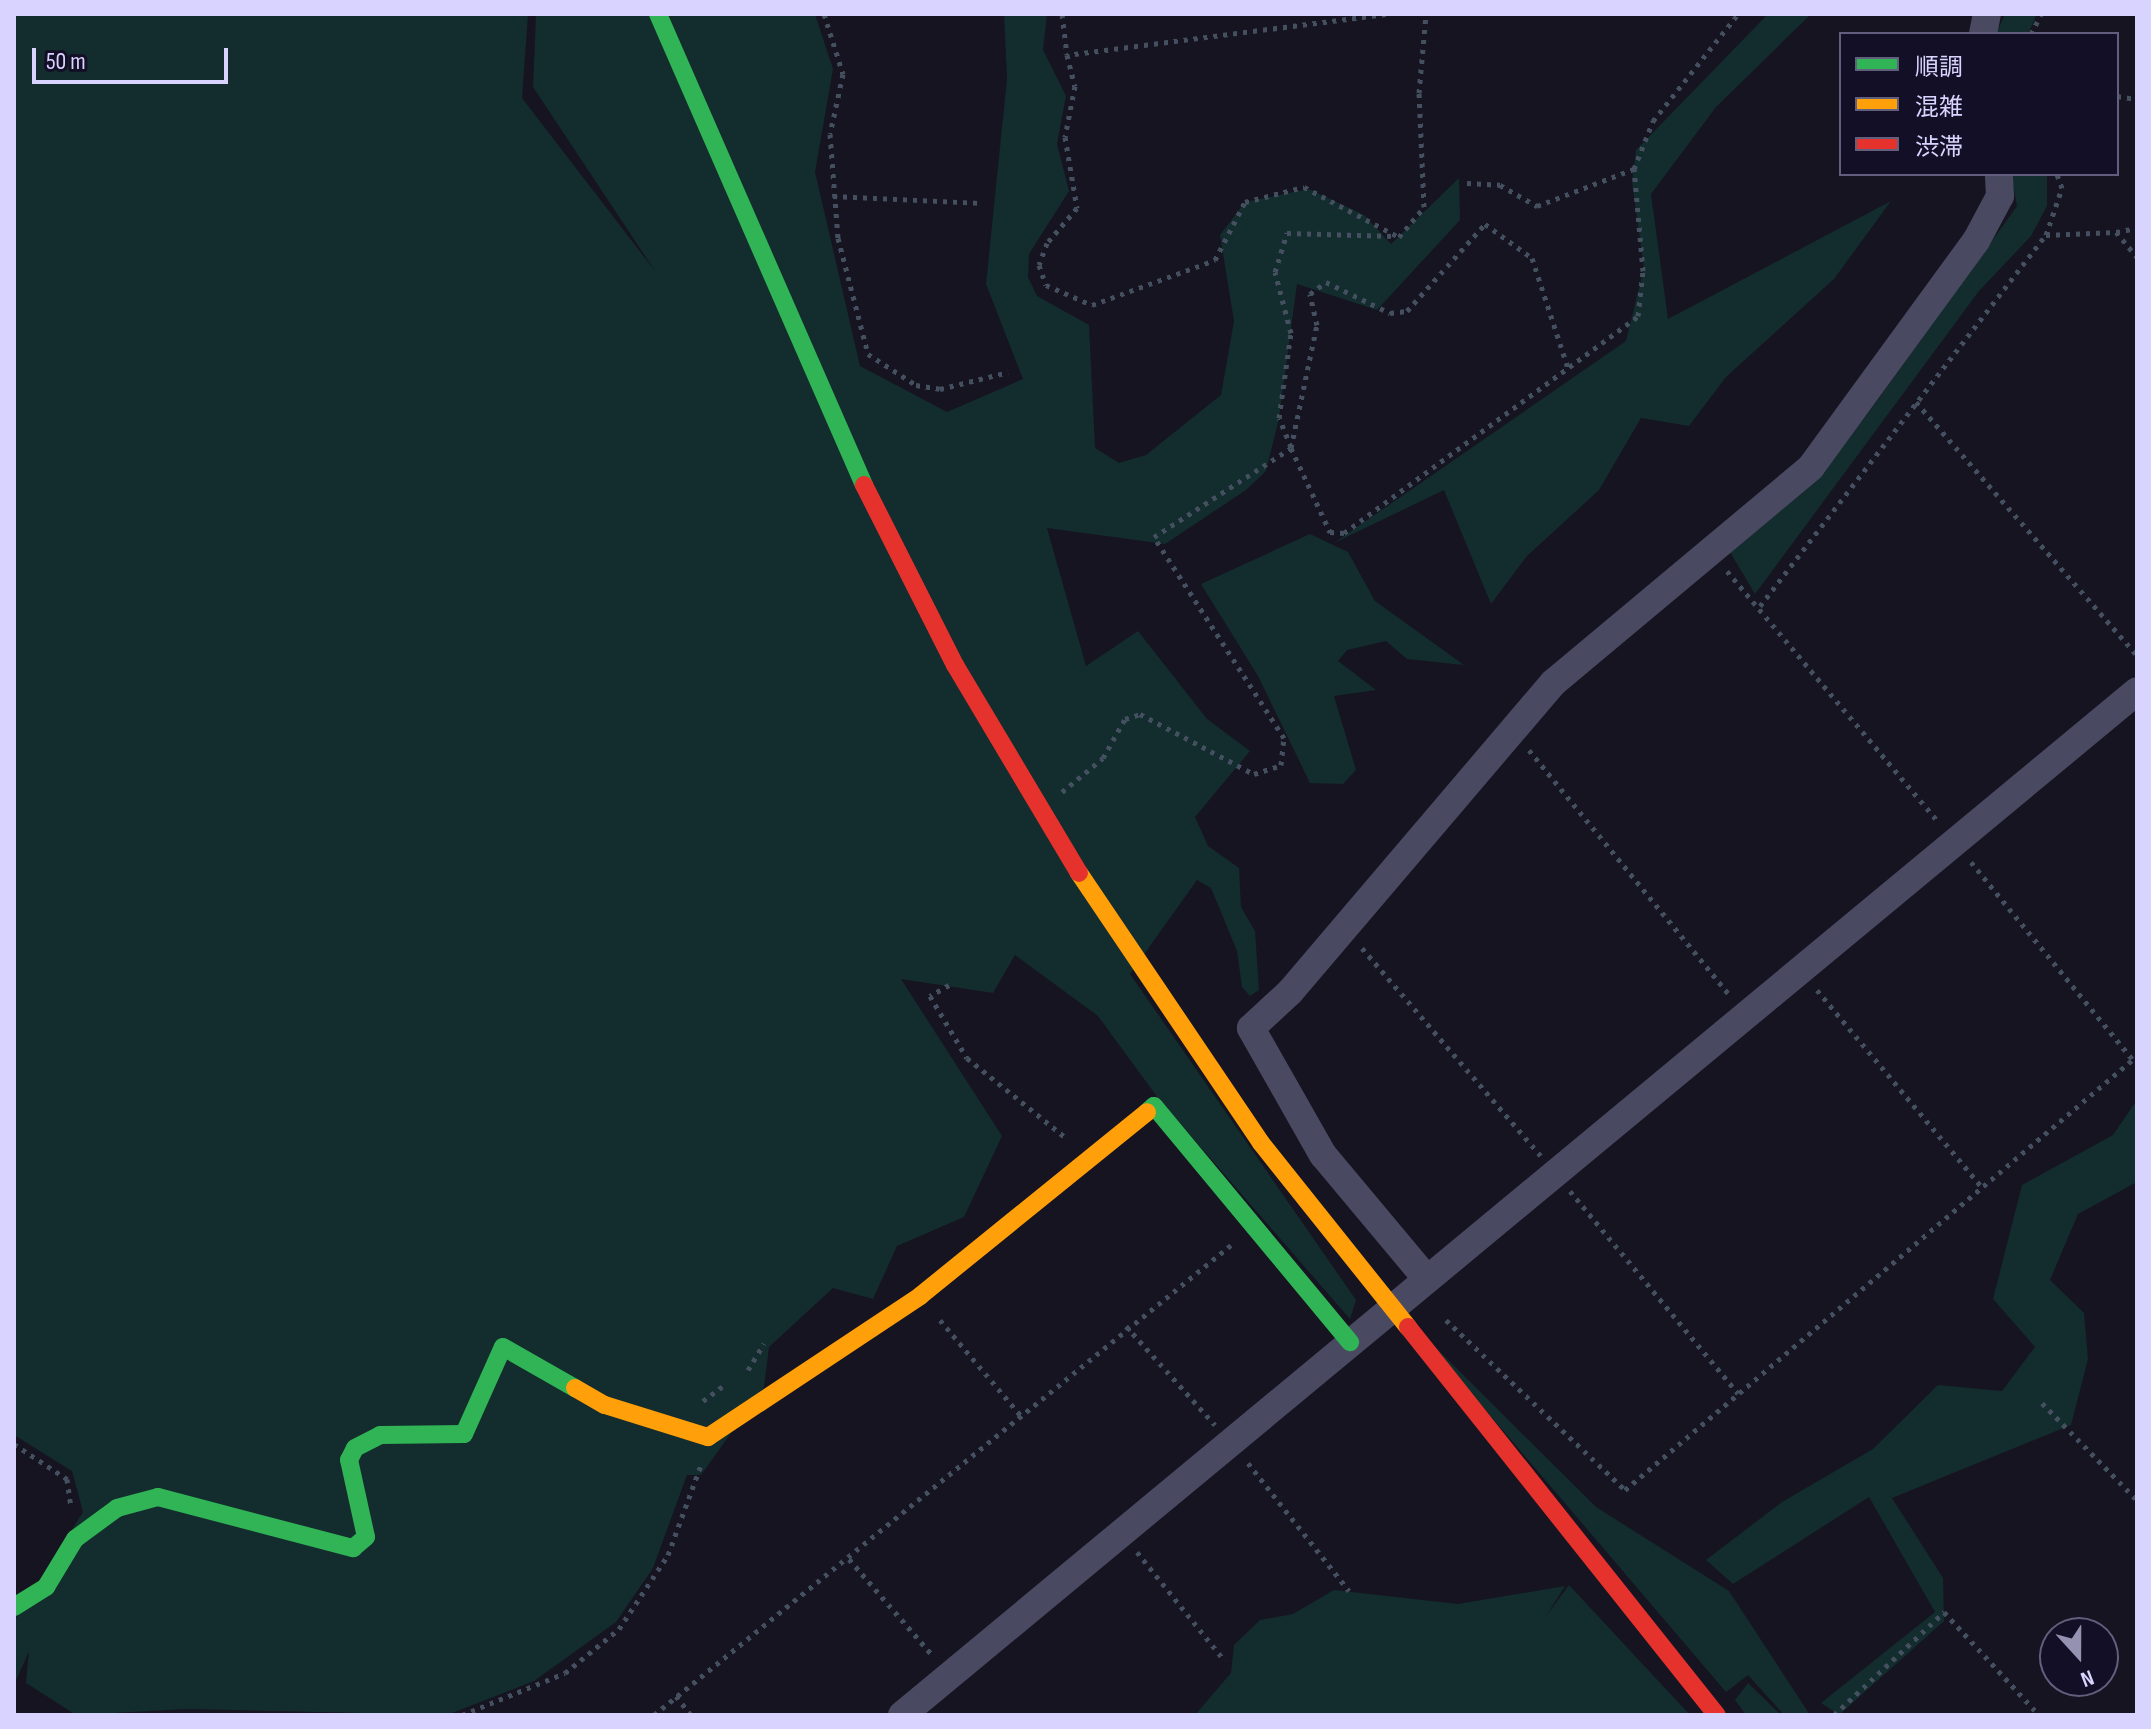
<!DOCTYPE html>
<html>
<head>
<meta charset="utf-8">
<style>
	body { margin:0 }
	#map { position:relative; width:2151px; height:1729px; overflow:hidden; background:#161421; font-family:"Sofia Sans Condensed","Noto Sans JP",sans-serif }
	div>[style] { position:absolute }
	.green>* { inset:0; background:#132c2d }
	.path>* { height:5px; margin-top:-2.5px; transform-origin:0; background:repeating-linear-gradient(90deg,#44505f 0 4px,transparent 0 10px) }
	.street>* { height:28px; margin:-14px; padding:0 14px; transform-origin:14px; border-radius:14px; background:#4a4962 }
	.fast>* { height:18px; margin:-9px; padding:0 9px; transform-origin:9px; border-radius:9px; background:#30b455 }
	.slow>* { height:18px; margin:-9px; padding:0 9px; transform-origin:9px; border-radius:9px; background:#ff9f0a }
	.jam>* { height:18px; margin:-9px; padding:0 9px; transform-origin:9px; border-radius:9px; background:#e5322d }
	span { translate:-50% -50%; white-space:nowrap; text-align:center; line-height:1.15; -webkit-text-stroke:6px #130f26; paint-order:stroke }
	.frame { position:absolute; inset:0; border:16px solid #d9d4ff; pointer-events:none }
	.legend { position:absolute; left:1839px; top:32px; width:280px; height:144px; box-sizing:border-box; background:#130f26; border:2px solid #625e7d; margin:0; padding:10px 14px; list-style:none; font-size:24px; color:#d9d4ff }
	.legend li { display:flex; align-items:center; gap:16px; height:40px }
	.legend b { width:40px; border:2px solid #625e7d }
	.north { position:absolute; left:2039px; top:1617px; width:80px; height:80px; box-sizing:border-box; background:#130f26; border:2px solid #625e7d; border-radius:50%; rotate:159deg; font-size:22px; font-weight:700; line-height:32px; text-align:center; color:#d9d4ff }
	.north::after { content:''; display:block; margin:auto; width:28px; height:36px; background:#9591b1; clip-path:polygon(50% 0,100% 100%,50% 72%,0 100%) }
	.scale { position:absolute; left:32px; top:48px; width:196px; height:36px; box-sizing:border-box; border:4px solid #d9d4ff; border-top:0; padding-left:10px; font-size:24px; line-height:28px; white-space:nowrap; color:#d9d4ff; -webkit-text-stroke:6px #130f26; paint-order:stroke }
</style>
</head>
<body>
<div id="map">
	<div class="green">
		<i style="clip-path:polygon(14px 14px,528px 14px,522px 98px,655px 271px,533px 87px,536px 14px,815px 14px,833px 69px,815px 172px,860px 366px,947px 412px,1023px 379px,986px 284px,1007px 79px,1004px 14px,1047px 14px,1043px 50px,1066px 96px,1057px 144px,1069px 191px,1029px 254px,1028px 277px,1037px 296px,1089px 325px,1095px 448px,1119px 463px,1146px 455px,1221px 395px,1234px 321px,1220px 235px,1245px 202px,1309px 189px,1364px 215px,1391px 244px,1459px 178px,1460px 220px,1377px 310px,1297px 284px,1279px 418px,1266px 471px,1246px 490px,1165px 544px,1047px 528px,1086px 666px,1138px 631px,1207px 719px,1250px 751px,1195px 817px,1208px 846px,1239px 868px,1241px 907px,1255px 931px,1259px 990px,1250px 996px,1242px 987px,1237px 951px,1211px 888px,1197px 880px,1130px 974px,1356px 1300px,1350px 1319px,1158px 1098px,1098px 1016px,1015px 955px,993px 993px,901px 979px,1002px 1136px,964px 1217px,897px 1246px,873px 1299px,833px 1288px,769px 1347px,764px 1387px,701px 1475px,687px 1475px,653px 1568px,616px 1622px,534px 1681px,447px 1715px,187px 1709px,76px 1715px,26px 1683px,29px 1651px,14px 1685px,14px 1621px,83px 1512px,72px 1471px,14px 1435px)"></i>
		<i style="clip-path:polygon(1768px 14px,1821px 14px,1809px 16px,1716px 107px,1651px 194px,1668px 319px,1891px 201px,1834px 279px,1726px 377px,1689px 426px,1641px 418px,1599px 490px,1527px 556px,1491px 604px,1444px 490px,1334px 543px,1626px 341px,1644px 268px,1632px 182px,1636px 150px)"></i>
		<i style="clip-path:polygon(2005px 14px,2037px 14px,2028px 34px,1996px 34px)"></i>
		<i style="clip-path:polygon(2011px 174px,2047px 174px,2047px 206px,2031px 236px,1979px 291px,1755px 594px,1730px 552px,1828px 466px,1877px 401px,2017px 206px)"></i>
		<i style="clip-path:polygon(1310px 534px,1348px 552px,1375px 601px,1464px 665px,1407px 659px,1386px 641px,1347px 650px,1338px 661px,1376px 690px,1334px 696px,1356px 770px,1343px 784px,1310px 783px,1258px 676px,1201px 584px)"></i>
		<i style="clip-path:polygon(2137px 1100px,2137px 1182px,2078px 1214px,2050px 1280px,2084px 1313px,2088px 1359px,2071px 1425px,1892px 1498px,1943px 1578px,1944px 1621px,1839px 1715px,1821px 1703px,1935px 1612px,1869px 1497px,1733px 1584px,1706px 1560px,1782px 1502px,1873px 1449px,1938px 1385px,2002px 1391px,2035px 1347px,1993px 1299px,2022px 1185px,2113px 1135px)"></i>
		<i style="clip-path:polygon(1413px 1325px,1596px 1507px,1729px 1591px,1810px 1715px,1784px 1715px,1748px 1675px,1726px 1692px)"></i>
		<i style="clip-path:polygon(1569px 1585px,1690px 1715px,1195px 1715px,1231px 1673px,1234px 1645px,1260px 1620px,1293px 1614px,1334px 1590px,1458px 1604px,1565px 1586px,1546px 1616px)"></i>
		<i style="clip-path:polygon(1748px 1683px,1781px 1715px,1746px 1715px,1735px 1700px)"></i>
	</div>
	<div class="path">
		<i style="left:824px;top:14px;width:63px;rotate:72.4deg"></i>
		<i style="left:843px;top:74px;width:61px;rotate:102.2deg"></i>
		<i style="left:830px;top:134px;width:104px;rotate:85.6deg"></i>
		<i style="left:838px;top:238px;width:120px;rotate:75.5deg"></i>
		<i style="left:868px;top:354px;width:57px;rotate:32.9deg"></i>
		<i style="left:916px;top:385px;width:24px;rotate:9deg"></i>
		<i style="left:940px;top:389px;width:70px;rotate:-14deg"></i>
		<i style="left:1062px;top:14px;width:41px;rotate:83deg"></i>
		<i style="left:1386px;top:14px;width:322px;rotate:172.7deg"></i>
		<i style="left:1067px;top:55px;width:32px;rotate:76deg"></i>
		<i style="left:1075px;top:86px;width:52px;rotate:101.1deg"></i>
		<i style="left:1065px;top:137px;width:72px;rotate:80.4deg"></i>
		<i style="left:1077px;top:208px;width:46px;rotate:130.6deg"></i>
		<i style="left:1047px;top:243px;width:23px;rotate:110deg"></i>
		<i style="left:1039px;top:265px;width:21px;rotate:71deg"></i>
		<i style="left:1046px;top:285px;width:50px;rotate:23.5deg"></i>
		<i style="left:1092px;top:305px;width:131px;rotate:-20.1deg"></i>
		<i style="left:1215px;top:260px;width:65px;rotate:-62.7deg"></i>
		<i style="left:1245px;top:202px;width:61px;rotate:-14.3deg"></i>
		<i style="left:1304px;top:187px;width:107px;rotate:27.8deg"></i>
		<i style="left:1399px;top:237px;width:39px;rotate:-50deg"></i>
		<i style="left:1424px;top:207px;width:114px;rotate:-92.5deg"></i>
		<i style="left:1419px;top:93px;width:79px;rotate:-84.9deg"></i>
		<i style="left:2031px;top:34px;width:22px;rotate:-63deg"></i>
		<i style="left:2117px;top:96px;width:20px;rotate:9deg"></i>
		<i style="left:1467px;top:183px;width:33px;rotate:3deg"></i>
		<i style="left:1500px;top:185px;width:43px;rotate:29.6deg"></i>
		<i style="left:1537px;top:206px;width:104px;rotate:-20.9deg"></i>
		<i style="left:833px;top:196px;width:146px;rotate:2.7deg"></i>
		<i style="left:2116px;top:232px;width:21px;rotate:-11deg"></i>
		<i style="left:2046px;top:235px;width:50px;rotate:-71.2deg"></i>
		<i style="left:2062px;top:188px;width:15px;rotate:-110deg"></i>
		<i style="left:1916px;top:402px;width:336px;rotate:48.9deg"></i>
		<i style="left:1291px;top:447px;width:31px;rotate:-112deg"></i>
		<i style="left:1279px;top:418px;width:86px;rotate:-82deg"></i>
		<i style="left:1291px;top:333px;width:63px;rotate:-104.7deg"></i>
		<i style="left:1275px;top:272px;width:41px;rotate:-72.9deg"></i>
		<i style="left:1287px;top:233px;width:107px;rotate:1.6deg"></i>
		<i style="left:1291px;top:448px;width:126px;rotate:-78.1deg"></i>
		<i style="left:1317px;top:325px;width:32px;rotate:-103deg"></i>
		<i style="left:1310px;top:294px;width:20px;rotate:-37deg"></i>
		<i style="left:1326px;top:282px;width:71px;rotate:25.8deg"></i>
		<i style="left:1390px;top:313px;width:17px;rotate:-7deg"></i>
		<i style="left:1407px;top:311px;width:117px;rotate:-48.1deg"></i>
		<i style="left:1485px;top:224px;width:58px;rotate:35.9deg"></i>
		<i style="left:1532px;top:258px;width:119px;rotate:71.9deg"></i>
		<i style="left:1727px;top:571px;width:329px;rotate:49.9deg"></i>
		<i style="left:1760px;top:606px;width:468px;rotate:-52.4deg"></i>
		<i style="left:2046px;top:235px;width:70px;rotate:-2.5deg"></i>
		<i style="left:2116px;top:232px;width:33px;rotate:50deg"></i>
		<i style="left:1529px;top:750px;width:318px;rotate:50.7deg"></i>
		<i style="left:1062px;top:792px;width:53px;rotate:-39.7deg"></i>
		<i style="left:1103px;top:758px;width:45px;rotate:-60.6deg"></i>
		<i style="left:1125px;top:719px;width:16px;rotate:-18deg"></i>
		<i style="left:1140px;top:714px;width:129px;rotate:27.8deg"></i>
		<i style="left:1254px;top:774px;width:28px;rotate:-18deg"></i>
		<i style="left:1281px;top:765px;width:27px;rotate:-84deg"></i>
		<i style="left:1284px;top:738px;width:239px;rotate:-122.9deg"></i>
		<i style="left:1154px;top:537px;width:163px;rotate:-33deg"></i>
		<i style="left:1291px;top:448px;width:93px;rotate:65.1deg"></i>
		<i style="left:1330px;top:532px;width:14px;rotate:4deg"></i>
		<i style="left:1344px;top:533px;width:365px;rotate:-36.4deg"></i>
		<i style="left:1638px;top:316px;width:45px;rotate:-83.7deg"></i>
		<i style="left:1643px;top:271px;width:102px;rotate:-95deg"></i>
		<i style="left:1634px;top:169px;width:52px;rotate:-68.4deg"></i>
		<i style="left:1653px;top:121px;width:137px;rotate:-51.5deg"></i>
		<i style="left:1971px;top:862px;width:256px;rotate:50.7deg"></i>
		<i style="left:1362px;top:948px;width:274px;rotate:49.3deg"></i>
		<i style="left:949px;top:985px;width:22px;rotate:150deg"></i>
		<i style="left:930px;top:996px;width:72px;rotate:59.2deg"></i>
		<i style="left:967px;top:1058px;width:127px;rotate:38.9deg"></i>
		<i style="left:1817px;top:990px;width:256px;rotate:50.1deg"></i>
		<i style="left:1570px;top:1191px;width:263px;rotate:50.3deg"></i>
		<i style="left:940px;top:1320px;width:127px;rotate:49.8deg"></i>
		<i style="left:1446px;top:1320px;width:247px;rotate:43.5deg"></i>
		<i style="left:1625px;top:1490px;width:671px;rotate:-40.29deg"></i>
		<i style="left:1126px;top:1326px;width:133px;rotate:48deg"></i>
		<i style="left:748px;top:1370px;width:31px;rotate:-59deg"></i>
		<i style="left:703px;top:1401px;width:25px;rotate:-37deg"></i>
		<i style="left:2042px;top:1403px;width:136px;rotate:45.6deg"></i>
		<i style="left:14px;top:1444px;width:64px;rotate:33.4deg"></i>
		<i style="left:67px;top:1479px;width:27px;rotate:82deg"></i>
		<i style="left:1248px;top:1463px;width:163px;rotate:51.7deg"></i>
		<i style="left:1137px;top:1552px;width:140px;rotate:51.1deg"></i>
		<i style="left:849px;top:1559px;width:128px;rotate:49.1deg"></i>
		<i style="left:676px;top:1696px;width:24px;rotate:52deg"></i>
		<i style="left:189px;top:1715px;width:1px"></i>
		<i style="left:462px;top:1715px;width:111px;rotate:-22.2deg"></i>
		<i style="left:565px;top:1673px;width:70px;rotate:-39.2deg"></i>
		<i style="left:619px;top:1629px;width:89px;rotate:-56.5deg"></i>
		<i style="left:668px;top:1555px;width:96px;rotate:-69.9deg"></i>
		<i style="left:654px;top:1715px;width:744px;rotate:-39.16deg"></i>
		<i style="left:1834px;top:1715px;width:151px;rotate:-43.1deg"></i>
		<i style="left:1944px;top:1612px;width:140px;rotate:47.3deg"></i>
	</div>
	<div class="street">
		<i style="left:1983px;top:34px;width:20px;rotate:-79deg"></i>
		<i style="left:1426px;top:1278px;width:160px;rotate:-129.9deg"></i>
		<i style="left:1323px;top:1155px;width:146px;rotate:-119.6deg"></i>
		<i style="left:1251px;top:1028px;width:53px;rotate:-42.7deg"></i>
		<i style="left:1290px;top:992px;width:406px;rotate:-49.6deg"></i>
		<i style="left:1553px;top:683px;width:336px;rotate:-39.9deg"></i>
		<i style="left:1811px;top:467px;width:280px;rotate:-53.9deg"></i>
		<i style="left:1976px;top:241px;width:51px;rotate:-61.9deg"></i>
		<i style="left:2000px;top:196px;width:22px;rotate:-93deg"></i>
		<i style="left:902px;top:1715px;width:1604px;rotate:-39.66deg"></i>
	</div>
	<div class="fast">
		<i style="left:658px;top:14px;width:514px;rotate:66.38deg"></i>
		<i style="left:1147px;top:1112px;width:9px;rotate:-41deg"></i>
		<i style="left:1154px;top:1106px;width:307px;rotate:50.3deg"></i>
		<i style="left:14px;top:1607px;width:38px;rotate:-32deg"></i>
		<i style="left:46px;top:1587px;width:56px;rotate:-58.9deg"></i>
		<i style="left:75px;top:1539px;width:52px;rotate:-36.4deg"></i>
		<i style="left:117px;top:1508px;width:42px;rotate:-15deg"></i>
		<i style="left:158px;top:1497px;width:202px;rotate:14.7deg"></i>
		<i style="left:353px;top:1548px;width:17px;rotate:-40deg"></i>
		<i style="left:366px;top:1537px;width:79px;rotate:-102.4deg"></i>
		<i style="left:349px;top:1460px;width:13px;rotate:-63deg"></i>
		<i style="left:355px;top:1448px;width:28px;rotate:-27deg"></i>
		<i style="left:380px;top:1435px;width:84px;rotate:-0.7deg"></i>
		<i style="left:464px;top:1434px;width:95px;rotate:-65.9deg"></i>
		<i style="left:503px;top:1347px;width:83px;rotate:29.7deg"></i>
	</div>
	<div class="slow">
		<i style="left:1079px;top:873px;width:326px;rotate:56deg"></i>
		<i style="left:1261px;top:1143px;width:236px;rotate:51.4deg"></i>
		<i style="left:575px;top:1388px;width:34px;rotate:30deg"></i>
		<i style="left:605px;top:1405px;width:108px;rotate:17.3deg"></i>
		<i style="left:708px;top:1437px;width:255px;rotate:-33.6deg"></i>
		<i style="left:920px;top:1296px;width:292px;rotate:-39deg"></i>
	</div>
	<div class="jam">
		<i style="left:864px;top:485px;width:202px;rotate:63.2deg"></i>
		<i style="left:955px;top:665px;width:242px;rotate:59.2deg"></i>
		<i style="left:1408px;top:1327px;width:496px;rotate:51.5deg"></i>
	</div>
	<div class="frame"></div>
	<ul class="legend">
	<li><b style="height:10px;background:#30b455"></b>順調</li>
	<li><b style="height:10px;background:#ff9f0a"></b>混雑</li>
	<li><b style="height:10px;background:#e5322d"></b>渋滞</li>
	</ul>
	<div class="north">N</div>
	<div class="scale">50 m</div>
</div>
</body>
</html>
